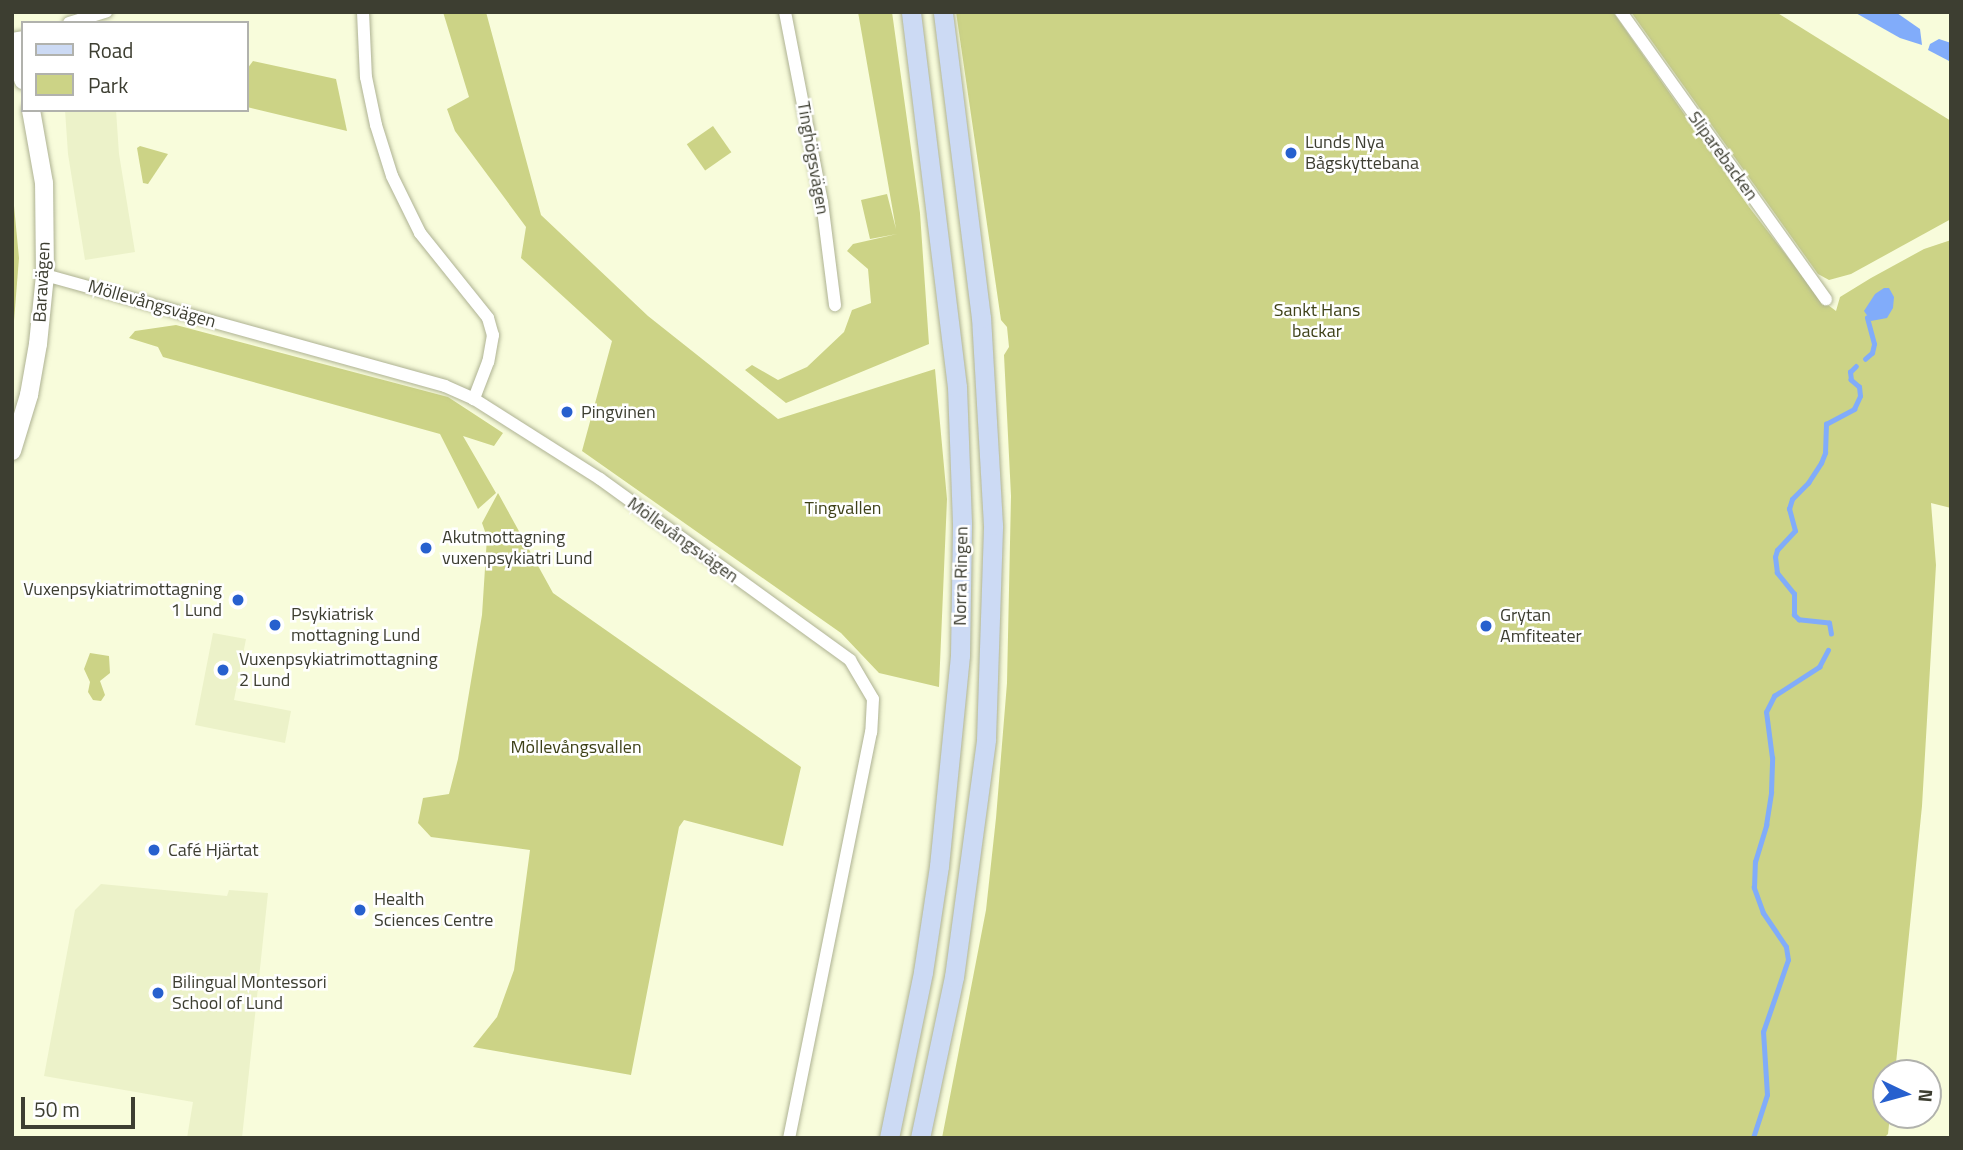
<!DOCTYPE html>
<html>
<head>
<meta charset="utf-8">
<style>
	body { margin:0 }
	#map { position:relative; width:1963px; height:1150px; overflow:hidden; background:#f8fcdb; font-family:"Titillium Web",sans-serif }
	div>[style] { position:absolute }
	.built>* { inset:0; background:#ecf2c9 }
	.green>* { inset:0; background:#ccd386; transform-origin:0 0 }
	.water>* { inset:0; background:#81acfa }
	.stream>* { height:4.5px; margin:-2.25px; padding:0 2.25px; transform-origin:2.25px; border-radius:2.25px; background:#81acfa }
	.roads { filter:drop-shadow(0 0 2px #aeb293) drop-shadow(0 0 2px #aeb293) }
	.street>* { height:12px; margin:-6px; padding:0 6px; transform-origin:6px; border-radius:6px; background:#fff }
	.secondary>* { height:18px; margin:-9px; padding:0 9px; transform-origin:9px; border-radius:9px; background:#fff }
	.primary>* { height:19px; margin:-9.5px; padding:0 9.5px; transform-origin:9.5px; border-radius:9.5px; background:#ccdaf4 }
	.dots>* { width:19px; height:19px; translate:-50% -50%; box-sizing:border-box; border:4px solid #fff; border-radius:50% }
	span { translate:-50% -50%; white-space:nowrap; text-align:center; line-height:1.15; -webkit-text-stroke:5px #fff; paint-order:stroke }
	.poi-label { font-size:18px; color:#3d3e31 }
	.left { translate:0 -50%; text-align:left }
	.right { translate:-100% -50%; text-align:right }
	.street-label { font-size:18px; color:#3d3e31 }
	.park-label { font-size:18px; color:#3e4118 }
	.frame { position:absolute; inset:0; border:14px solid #3d3e31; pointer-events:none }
	.legend { position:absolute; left:21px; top:21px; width:228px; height:91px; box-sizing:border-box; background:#fff; border:2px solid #b1b2ad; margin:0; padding:9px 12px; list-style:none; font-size:21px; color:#3d3e31 }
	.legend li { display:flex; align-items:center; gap:14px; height:35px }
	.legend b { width:35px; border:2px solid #b1b2ad }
	.north { position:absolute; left:1872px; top:1059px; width:70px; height:70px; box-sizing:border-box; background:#fff; border:2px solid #b1b2ad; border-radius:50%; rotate:95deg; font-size:19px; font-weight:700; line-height:28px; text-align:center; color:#3d3e31 }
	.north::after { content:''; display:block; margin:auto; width:24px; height:32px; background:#2760ce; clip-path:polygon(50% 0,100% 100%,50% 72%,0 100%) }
	.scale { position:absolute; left:21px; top:1097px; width:114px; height:32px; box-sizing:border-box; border:4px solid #3d3e31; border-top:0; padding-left:9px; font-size:21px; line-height:24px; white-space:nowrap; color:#3d3e31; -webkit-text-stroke:5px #fff; paint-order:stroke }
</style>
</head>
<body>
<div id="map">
	<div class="built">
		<i style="clip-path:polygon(65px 110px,116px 110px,119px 154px,135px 252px,85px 260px,68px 154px)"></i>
		<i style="clip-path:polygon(213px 633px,246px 639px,234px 700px,291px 711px,285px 743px,195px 725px)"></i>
		<i style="clip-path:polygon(101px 884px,227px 896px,229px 890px,268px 893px,242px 1138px,187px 1138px,193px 1102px,44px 1076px,75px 910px)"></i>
	</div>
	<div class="green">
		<i style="clip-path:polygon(443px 12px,486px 12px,541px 215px,648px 316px,778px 419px,935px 369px,947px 499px,939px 687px,879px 673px,841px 633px,582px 451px,612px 341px,521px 258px,526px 227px,455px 131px,447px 109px,469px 97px)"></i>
		<i style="clip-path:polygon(858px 12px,892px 12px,920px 213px,929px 344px,786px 403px,745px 370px,752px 365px,778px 380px,807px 367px,844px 332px,852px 310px,871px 303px,868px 269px,847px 251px,853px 244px,897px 234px,870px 239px,861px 200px,887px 194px,896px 229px)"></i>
		<i style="clip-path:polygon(956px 12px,1613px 12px,1749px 207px,1820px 299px,1836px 311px,1840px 297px,1871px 278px,1924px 249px,1951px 240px,1951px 508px,1931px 503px,1936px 565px,1922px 806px,1895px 1073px,1886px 1073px,1886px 1115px,1890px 1115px,1888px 1134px,1884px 1138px,942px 1138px,986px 910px,996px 818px,1007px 683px,1011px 496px,1004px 355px,1009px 347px,1007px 327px,1001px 320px)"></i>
		<i style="clip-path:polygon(1631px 12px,1776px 12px,1951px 121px,1951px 219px,1851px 274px,1829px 280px,1818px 274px)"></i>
		<i style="clip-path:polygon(253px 61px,336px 79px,347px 131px,247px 107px,247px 69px)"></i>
		<i style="left:713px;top:126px;width:32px;height:32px;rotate:55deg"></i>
		<i style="clip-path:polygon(140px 146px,168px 154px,148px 184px,143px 183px,137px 148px)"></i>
		<i style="clip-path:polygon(12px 185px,19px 258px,12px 346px)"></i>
		<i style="clip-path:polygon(176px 325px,448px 397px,503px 433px,494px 446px,463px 436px,496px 493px,478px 509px,440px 434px,163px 357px,158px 347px,129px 338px,135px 331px)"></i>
		<i style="clip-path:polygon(498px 493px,553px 593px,801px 767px,783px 846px,684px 820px,679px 827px,631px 1075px,473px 1047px,497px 1017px,514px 970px,530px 850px,431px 837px,418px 823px,423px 798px,449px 794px,458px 759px,482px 615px,487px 537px,482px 523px)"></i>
		<i style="clip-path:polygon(90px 653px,109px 656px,110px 673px,100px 681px,105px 695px,101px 701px,93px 700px,88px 692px,90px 682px,84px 669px)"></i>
	</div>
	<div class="water">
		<i style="clip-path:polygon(1854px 12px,1897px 13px,1920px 29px,1922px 45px,1900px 38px)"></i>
		<i style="clip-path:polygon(1939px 39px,1951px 43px,1951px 62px,1928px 50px,1930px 44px)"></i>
		<i style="clip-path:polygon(1884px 288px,1889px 288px,1894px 297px,1893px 308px,1887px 318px,1871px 321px,1864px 311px,1875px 294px)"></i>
	</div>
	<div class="stream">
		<i style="left:1865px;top:359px;width:9px;rotate:-41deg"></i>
		<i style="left:1872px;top:353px;width:9px;rotate:-77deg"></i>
		<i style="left:1874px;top:344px;width:27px;rotate:-105deg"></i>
		<i style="left:1831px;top:634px;width:11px;rotate:-100deg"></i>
		<i style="left:1829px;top:623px;width:30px;rotate:-174deg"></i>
		<i style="left:1799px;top:620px;width:7px;rotate:-135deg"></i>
		<i style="left:1794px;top:615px;width:21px;rotate:-90deg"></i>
		<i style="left:1794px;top:594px;width:27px;rotate:-129deg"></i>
		<i style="left:1777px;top:573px;width:16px;rotate:-97deg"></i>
		<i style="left:1775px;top:557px;width:7px;rotate:-74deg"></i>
		<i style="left:1777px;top:550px;width:26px;rotate:-47deg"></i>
		<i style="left:1795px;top:531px;width:23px;rotate:-105deg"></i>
		<i style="left:1789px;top:509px;width:10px;rotate:-73deg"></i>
		<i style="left:1792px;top:499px;width:23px;rotate:-45deg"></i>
		<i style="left:1808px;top:483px;width:24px;rotate:-57deg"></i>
		<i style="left:1821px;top:463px;width:11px;rotate:-68deg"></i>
		<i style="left:1825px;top:453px;width:29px;rotate:-88deg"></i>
		<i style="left:1826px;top:424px;width:32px;rotate:-28deg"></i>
		<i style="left:1854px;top:409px;width:14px;rotate:-65deg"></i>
		<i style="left:1860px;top:396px;width:9px;rotate:-96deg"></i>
		<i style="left:1859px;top:387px;width:11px;rotate:-139deg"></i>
		<i style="left:1851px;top:380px;width:8px;rotate:-97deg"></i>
		<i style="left:1850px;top:372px;width:8px;rotate:-45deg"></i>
		<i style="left:1753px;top:1138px;width:45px;rotate:-72deg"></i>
		<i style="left:1767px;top:1095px;width:63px;rotate:-93.6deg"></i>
		<i style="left:1763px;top:1032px;width:76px;rotate:-70.9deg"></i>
		<i style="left:1788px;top:960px;width:13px;rotate:-99deg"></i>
		<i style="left:1786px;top:947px;width:41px;rotate:-124.1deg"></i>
		<i style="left:1763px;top:913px;width:27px;rotate:-110deg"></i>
		<i style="left:1754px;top:888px;width:26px;rotate:-88deg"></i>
		<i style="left:1755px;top:862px;width:39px;rotate:-73deg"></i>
		<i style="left:1766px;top:825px;width:33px;rotate:-81deg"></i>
		<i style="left:1771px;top:792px;width:34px;rotate:-88deg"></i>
		<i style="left:1772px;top:758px;width:46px;rotate:-97.4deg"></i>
		<i style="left:1766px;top:712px;width:18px;rotate:-63deg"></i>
		<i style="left:1774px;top:696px;width:54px;rotate:-32.8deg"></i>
		<i style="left:1819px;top:667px;width:19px;rotate:-62deg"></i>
	</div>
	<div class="roads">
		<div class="street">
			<i style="left:363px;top:12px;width:65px;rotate:87.4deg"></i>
			<i style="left:366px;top:77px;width:49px;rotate:78.2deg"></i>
			<i style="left:376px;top:125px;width:53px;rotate:72.6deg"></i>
			<i style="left:392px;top:176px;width:64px;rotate:63.8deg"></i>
			<i style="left:420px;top:233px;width:109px;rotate:51.3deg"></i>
			<i style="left:488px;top:318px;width:18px;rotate:74deg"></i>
			<i style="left:493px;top:335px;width:27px;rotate:100deg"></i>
			<i style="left:488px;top:362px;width:40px;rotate:111deg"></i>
			<i style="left:785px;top:12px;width:194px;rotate:79deg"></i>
			<i style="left:822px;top:202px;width:104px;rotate:82.8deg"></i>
			<i style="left:1621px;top:12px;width:353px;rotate:54.5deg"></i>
			<i style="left:69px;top:23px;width:39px;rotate:-17deg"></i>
			<i style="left:12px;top:39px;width:11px;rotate:-10deg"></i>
			<i style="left:45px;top:275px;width:415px;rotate:15.5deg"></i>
			<i style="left:445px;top:386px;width:32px;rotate:24deg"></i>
			<i style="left:474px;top:399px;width:149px;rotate:32.4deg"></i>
			<i style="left:600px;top:479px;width:309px;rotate:35.9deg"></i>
			<i style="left:850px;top:660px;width:45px;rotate:59.5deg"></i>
			<i style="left:873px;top:699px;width:33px;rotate:93deg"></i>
			<i style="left:871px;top:732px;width:414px;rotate:101.4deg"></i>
		</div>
		<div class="secondary">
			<i style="left:12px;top:43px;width:39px;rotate:73deg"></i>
			<i style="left:12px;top:451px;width:59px;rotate:-73.1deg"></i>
			<i style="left:29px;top:395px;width:52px;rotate:-80deg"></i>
			<i style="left:38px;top:344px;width:69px;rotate:-84.2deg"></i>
			<i style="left:45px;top:275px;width:92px;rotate:-90.6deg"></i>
			<i style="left:44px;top:183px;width:74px;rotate:-100.1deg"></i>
		</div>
		<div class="primary">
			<i style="left:889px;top:1138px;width:169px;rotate:-78.4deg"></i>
			<i style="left:923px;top:972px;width:107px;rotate:-81.4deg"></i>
			<i style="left:939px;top:866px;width:212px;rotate:-84.3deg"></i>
			<i style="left:960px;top:655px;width:132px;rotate:-89.1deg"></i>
			<i style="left:962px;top:523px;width:136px;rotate:-92.1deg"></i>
			<i style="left:957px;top:387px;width:378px;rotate:-97deg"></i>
			<i style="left:920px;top:1138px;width:165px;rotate:-78.1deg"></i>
			<i style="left:954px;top:977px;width:240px;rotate:-82.3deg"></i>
			<i style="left:986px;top:739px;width:214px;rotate:-88.1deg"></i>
			<i style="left:993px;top:525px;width:207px;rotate:-93.3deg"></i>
			<i style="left:981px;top:318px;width:308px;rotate:-97.1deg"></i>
		</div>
	</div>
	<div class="dots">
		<i style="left:1291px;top:153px;background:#2760ce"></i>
		<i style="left:567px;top:412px;background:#2760ce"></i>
		<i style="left:426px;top:548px;background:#2760ce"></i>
		<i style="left:238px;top:600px;background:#2760ce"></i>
		<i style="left:275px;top:625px;background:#2760ce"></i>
		<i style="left:1486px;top:626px;background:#2760ce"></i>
		<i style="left:223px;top:670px;background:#2760ce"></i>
		<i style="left:154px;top:850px;background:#2760ce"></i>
		<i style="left:360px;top:910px;background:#2760ce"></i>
		<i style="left:158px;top:993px;background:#2760ce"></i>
	</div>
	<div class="poi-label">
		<span class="left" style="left:1305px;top:153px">Lunds Nya<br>Bågskyttebana</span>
		<span class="left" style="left:581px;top:412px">Pingvinen</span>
		<span class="left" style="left:442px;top:548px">Akutmottagning<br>vuxenpsykiatri Lund</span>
		<span class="right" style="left:222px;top:600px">Vuxenpsykiatrimottagning<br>1 Lund</span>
		<span class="left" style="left:291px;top:625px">Psykiatrisk<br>mottagning Lund</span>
		<span class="left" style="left:1500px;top:626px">Grytan<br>Amfiteater</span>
		<span class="left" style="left:239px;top:670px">Vuxenpsykiatrimottagning<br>2 Lund</span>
		<span class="left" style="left:168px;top:850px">Café Hjärtat</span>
		<span class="left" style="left:374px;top:910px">Health<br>Sciences Centre</span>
		<span class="left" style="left:172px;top:993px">Bilingual Montessori<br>School of Lund</span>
	</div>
	<div class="street-label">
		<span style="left:1723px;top:156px;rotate:54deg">Sliparebacken</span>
		<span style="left:813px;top:158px;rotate:80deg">Tinghögsvägen</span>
		<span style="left:42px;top:282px;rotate:-87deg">Baravägen</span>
		<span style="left:152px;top:304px;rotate:16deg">Möllevångsvägen</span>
		<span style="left:683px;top:540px;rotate:36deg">Möllevångsvägen</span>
		<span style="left:961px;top:576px;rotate:-89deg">Norra Ringen</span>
	</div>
	<div class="park-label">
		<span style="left:1317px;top:321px">Sankt Hans<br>backar</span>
		<span style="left:843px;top:508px">Tingvallen</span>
		<span style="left:576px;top:747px">Möllevångsvallen</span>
	</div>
	<div class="frame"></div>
	<ul class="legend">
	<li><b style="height:9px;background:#ccdaf4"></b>Road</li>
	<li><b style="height:19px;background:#ccd386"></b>Park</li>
	</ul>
	<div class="north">N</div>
	<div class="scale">50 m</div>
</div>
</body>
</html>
